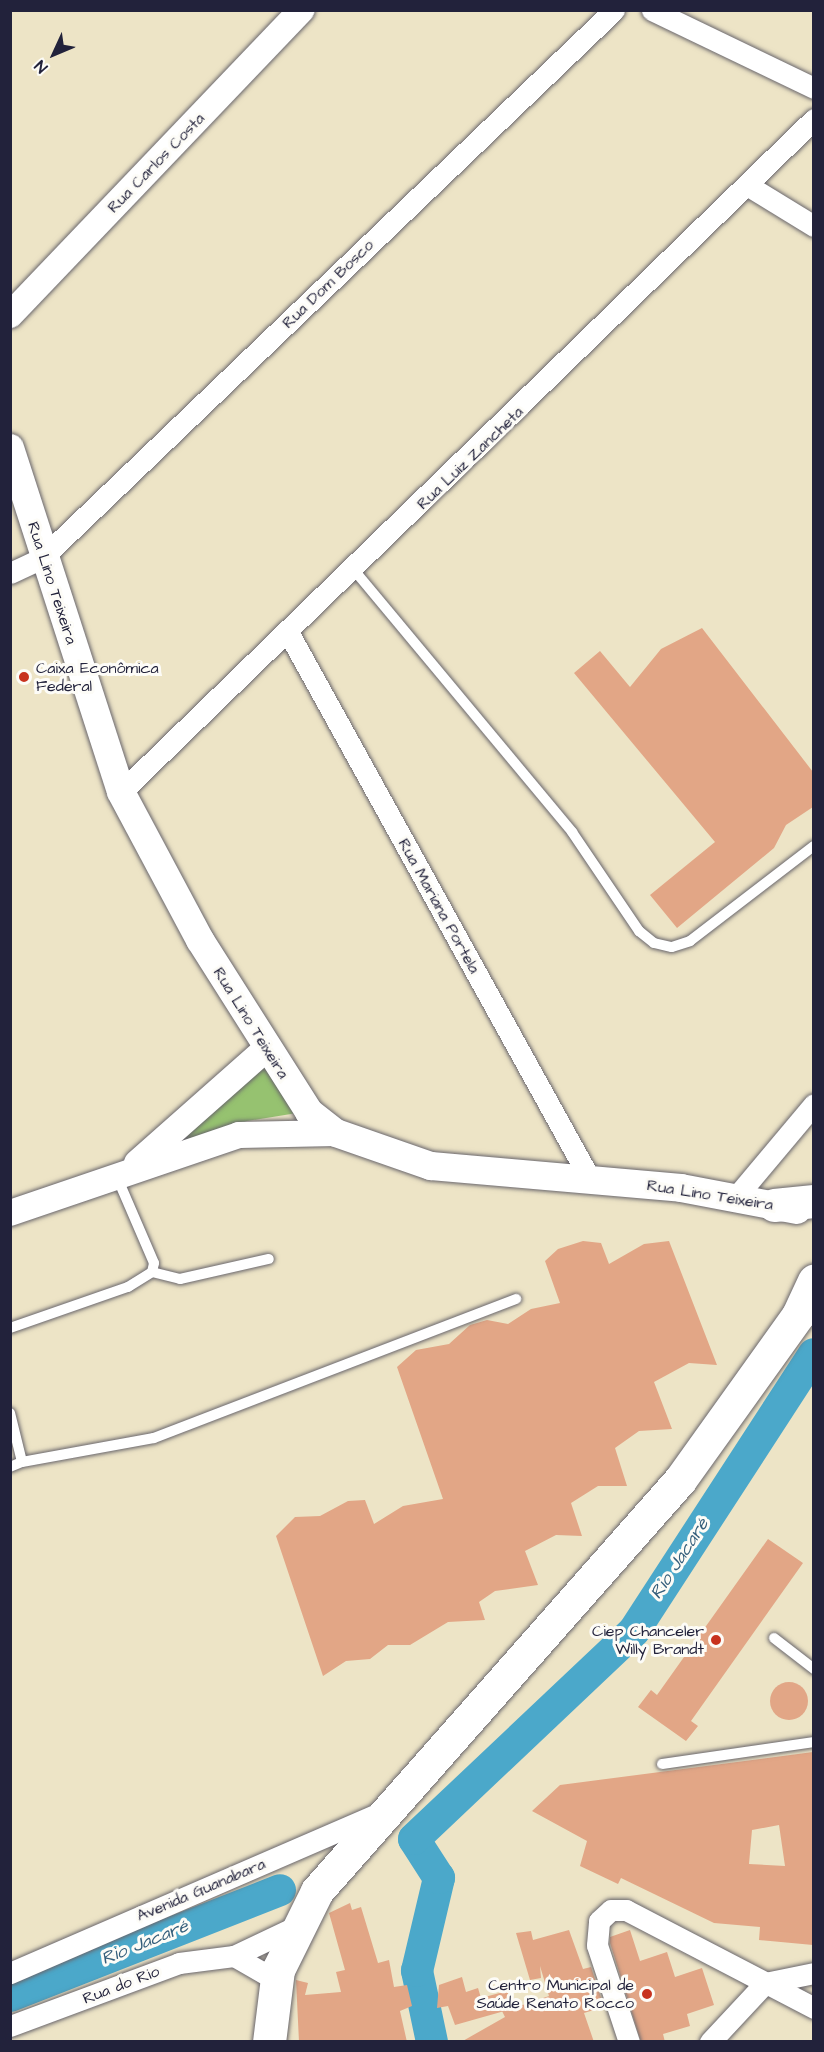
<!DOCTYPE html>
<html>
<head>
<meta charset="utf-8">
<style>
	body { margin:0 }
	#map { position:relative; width:824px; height:2052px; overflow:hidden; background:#ede4c6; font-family:"Architects Daughter",sans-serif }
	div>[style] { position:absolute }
	.green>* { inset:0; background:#96c270 }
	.river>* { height:32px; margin:-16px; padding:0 16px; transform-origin:16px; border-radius:16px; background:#4ba8ca }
	.building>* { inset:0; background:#e2a686 }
	.round { border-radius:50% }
	.roads { filter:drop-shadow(0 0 2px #69666c) drop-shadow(0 0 2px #69666c) }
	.service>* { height:10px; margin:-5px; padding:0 5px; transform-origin:5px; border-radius:5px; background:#fff }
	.minor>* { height:21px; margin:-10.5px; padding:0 10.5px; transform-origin:10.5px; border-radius:10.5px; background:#fff }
	.tertiary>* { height:26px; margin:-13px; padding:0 13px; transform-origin:13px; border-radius:13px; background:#fff }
	.secondary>* { height:28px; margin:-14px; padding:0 14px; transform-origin:14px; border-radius:14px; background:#fff }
	.primary>* { height:33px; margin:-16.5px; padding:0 16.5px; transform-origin:16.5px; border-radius:16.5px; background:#fff }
	.dots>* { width:16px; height:16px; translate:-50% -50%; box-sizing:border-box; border:3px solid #fdfcf7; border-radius:50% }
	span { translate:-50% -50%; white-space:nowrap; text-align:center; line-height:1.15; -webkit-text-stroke:6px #fdfcf7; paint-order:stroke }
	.street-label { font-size:16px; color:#22223b }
	.poi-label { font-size:16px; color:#22223b }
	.left { translate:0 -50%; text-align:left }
	.right { translate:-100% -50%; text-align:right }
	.water-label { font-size:18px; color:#345e7b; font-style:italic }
	.frame { position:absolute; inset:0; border:12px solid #22223b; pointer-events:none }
	.north { position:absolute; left:24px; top:24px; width:60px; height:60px; -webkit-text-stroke:4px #fdfcf7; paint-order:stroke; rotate:226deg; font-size:16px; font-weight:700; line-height:24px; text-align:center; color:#22223b }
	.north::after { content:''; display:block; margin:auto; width:21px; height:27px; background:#22223b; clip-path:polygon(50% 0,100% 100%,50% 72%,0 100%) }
</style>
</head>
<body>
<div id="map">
	<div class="green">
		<i style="clip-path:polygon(264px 1067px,297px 1113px,247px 1121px,177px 1148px,169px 1143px)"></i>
	</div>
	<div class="river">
		<i style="left:10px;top:1996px;width:290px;rotate:-21.4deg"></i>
		<i style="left:432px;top:2042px;width:73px;rotate:-101.9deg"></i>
		<i style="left:417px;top:1971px;width:96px;rotate:-76.7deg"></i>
		<i style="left:439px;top:1878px;width:46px;rotate:-122.7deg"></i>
		<i style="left:414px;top:1839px;width:303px;rotate:-43.4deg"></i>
		<i style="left:634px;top:1631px;width:330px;rotate:-57deg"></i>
	</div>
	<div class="building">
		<i style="clip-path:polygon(702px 628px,813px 772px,813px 807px,786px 825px,774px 848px,677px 928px,650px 895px,715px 842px,574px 673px,600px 651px,630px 687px,661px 649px)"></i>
		<i style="clip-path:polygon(583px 1241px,601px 1243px,609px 1264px,644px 1244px,669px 1241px,717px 1365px,689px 1363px,654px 1382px,672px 1429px,639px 1431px,615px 1448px,627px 1486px,598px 1486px,571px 1503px,582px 1536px,556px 1535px,525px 1551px,538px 1585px,495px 1591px,479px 1602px,485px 1620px,448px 1622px,410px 1645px,388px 1645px,370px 1659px,346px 1661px,323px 1676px,276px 1536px,295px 1517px,320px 1516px,348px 1501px,365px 1500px,374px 1524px,403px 1506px,443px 1499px,397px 1367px,416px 1350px,449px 1344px,470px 1325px,487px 1320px,508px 1324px,531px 1309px,560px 1303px,545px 1261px,558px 1249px)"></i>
		<i style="clip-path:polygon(768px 1539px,803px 1563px,691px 1721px,698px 1726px,686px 1741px,638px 1707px,651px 1690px,657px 1695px)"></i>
		<i class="round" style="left:770px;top:1682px;width:38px;height:38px"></i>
		<i style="clip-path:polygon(evenodd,813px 1752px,813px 1945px,759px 1940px,760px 1927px,714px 1923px,621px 1878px,618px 1884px,580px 1866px,587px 1841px,532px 1811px,560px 1785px,813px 1752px,779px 1825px,785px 1866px,749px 1864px,752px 1830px,779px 1825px)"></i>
		<i style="clip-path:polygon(350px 1903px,352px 1910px,361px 1907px,378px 1963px,389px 1960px,394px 1987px,407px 1985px,412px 2006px,400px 2011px,407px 2042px,299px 2042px,296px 1980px,308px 1983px,305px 1995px,341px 1992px,336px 1972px,345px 1970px,329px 1913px)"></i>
		<i style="clip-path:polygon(569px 1930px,583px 1969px,591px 1967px,604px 2007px,584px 2013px,594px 2042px,461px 2042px,505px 2017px,502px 2011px,508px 2010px,455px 2025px,448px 2006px,437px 2008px,439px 1985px,462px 1977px,466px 1992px,478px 1988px,481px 1998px,507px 1991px,514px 2008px,549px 1996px,540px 1966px,541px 1978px,530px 1980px,516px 1933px,531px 1931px,533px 1940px)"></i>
		<i style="clip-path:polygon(630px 1930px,640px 1961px,667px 1952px,675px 1977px,702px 1968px,714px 2005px,687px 2014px,690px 2026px,663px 2034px,665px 2042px,641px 2042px,610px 1943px,610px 1937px)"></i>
	</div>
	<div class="roads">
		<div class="service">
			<i style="left:354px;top:570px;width:341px;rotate:50.2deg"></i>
			<i style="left:572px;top:832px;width:120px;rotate:55.9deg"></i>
			<i style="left:639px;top:931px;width:19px;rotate:39deg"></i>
			<i style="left:654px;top:943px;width:18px;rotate:13deg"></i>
			<i style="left:672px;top:947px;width:19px;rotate:-18deg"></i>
			<i style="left:690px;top:941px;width:156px;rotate:-37.5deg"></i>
			<i style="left:152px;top:1272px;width:29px;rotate:14deg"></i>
			<i style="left:180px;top:1279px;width:91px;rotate:-12.7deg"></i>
			<i style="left:10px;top:1328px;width:125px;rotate:-19.2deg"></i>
			<i style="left:128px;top:1287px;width:28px;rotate:-32deg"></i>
			<i style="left:152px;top:1272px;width:9px;rotate:-77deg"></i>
			<i style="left:154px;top:1263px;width:94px;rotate:-113.3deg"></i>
			<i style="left:10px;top:1413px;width:50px;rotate:76.2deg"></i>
			<i style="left:22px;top:1462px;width:134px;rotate:-10.3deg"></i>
			<i style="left:154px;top:1438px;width:388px;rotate:-21deg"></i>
			<i style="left:10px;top:1467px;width:13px;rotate:-23deg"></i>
			<i style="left:774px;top:1638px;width:51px;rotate:37.8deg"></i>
			<i style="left:662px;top:1764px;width:154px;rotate:-8.2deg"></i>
		</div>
		<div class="minor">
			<i style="left:652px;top:10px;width:180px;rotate:25.7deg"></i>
			<i style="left:747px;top:185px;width:79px;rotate:31.5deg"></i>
			<i style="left:10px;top:573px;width:35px;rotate:-25deg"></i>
			<i style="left:42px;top:558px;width:792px;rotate:-43.77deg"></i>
			<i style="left:288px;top:632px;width:625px;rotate:61.1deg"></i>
			<i style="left:121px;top:792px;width:966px;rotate:-44.16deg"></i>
			<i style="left:736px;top:1197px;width:121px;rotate:-50deg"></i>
			<i style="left:234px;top:1956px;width:48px;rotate:29.7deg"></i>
			<i style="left:10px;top:1973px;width:403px;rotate:-23.4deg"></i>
			<i style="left:10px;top:2026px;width:180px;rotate:-20.4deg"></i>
			<i style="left:179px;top:1963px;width:55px;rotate:-7.3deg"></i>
			<i style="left:234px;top:1956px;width:70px;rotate:-25.5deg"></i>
			<i style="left:629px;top:2042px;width:102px;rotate:-108.3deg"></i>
			<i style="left:597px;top:1945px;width:24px;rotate:-85deg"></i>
			<i style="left:599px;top:1921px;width:16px;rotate:-43deg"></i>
			<i style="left:611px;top:1910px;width:15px"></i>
			<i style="left:626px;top:1910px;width:212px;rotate:27.5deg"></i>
			<i style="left:710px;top:2042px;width:81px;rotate:-47deg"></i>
			<i style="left:765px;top:1983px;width:50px;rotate:-11.5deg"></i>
		</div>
		<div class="tertiary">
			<i style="left:10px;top:315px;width:422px;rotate:-46.3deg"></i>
			<i style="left:137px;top:1163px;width:174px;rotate:-41.5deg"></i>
			<i style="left:10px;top:1213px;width:242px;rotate:-18.8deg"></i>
			<i style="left:239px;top:1135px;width:97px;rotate:-1.2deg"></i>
		</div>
		<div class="secondary">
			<i style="left:10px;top:448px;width:361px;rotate:72.1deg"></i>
			<i style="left:121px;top:792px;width:168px;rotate:61.9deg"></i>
			<i style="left:200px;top:940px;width:204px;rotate:57.6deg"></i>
			<i style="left:309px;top:1112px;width:34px;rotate:38deg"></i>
			<i style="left:336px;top:1133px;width:101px;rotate:19.2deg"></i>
			<i style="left:431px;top:1166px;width:251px;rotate:5deg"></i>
			<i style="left:681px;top:1188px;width:118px;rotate:10.7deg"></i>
		</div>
		<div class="primary">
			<i style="left:774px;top:1205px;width:40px;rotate:-5.7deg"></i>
			<i style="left:269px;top:2042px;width:73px;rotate:-82.9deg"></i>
			<i style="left:278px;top:1970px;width:88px;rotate:-63.7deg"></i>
			<i style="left:317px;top:1891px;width:548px;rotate:-48.55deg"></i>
			<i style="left:680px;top:1480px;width:203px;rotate:-54.4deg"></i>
			<i style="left:798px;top:1315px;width:38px;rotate:-65deg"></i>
		</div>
	</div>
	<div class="dots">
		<i style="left:24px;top:677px;background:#c8321e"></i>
		<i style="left:716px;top:1640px;background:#c8321e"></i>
		<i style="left:647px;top:1994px;background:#c8321e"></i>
	</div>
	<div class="street-label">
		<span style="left:156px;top:163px;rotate:-46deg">Rua Carlos Costa</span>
		<span style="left:328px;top:284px;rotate:-44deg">Rua Dom Bosco</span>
		<span style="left:470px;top:458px;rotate:-44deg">Rua Luiz Zancheta</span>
		<span style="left:52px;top:583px;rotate:72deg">Rua Lino Teixeira</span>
		<span style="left:439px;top:906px;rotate:61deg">Rua Mariana Portela</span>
		<span style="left:251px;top:1023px;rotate:58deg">Rua Lino Teixeira</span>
		<span style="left:710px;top:1195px;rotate:9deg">Rua Lino Teixeira</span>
		<span style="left:201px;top:1890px;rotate:-23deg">Avenida Guanabara</span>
		<span style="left:121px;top:1985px;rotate:-21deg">Rua do Rio</span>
	</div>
	<div class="poi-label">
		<span class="left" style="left:36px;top:677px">Caixa Econômica<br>Federal</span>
		<span class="right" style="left:704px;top:1640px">Ciep Chanceler<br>Willy Brandt</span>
		<span class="right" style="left:634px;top:1994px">Centro Municipal de<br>Saúde Renato Rocco</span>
	</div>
	<div class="water-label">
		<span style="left:680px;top:1559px;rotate:-57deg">Rio Jacaré</span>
		<span style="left:145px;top:1943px;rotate:-22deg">Rio Jacaré</span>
	</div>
	<div class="frame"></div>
	<div class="north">N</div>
</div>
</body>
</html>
